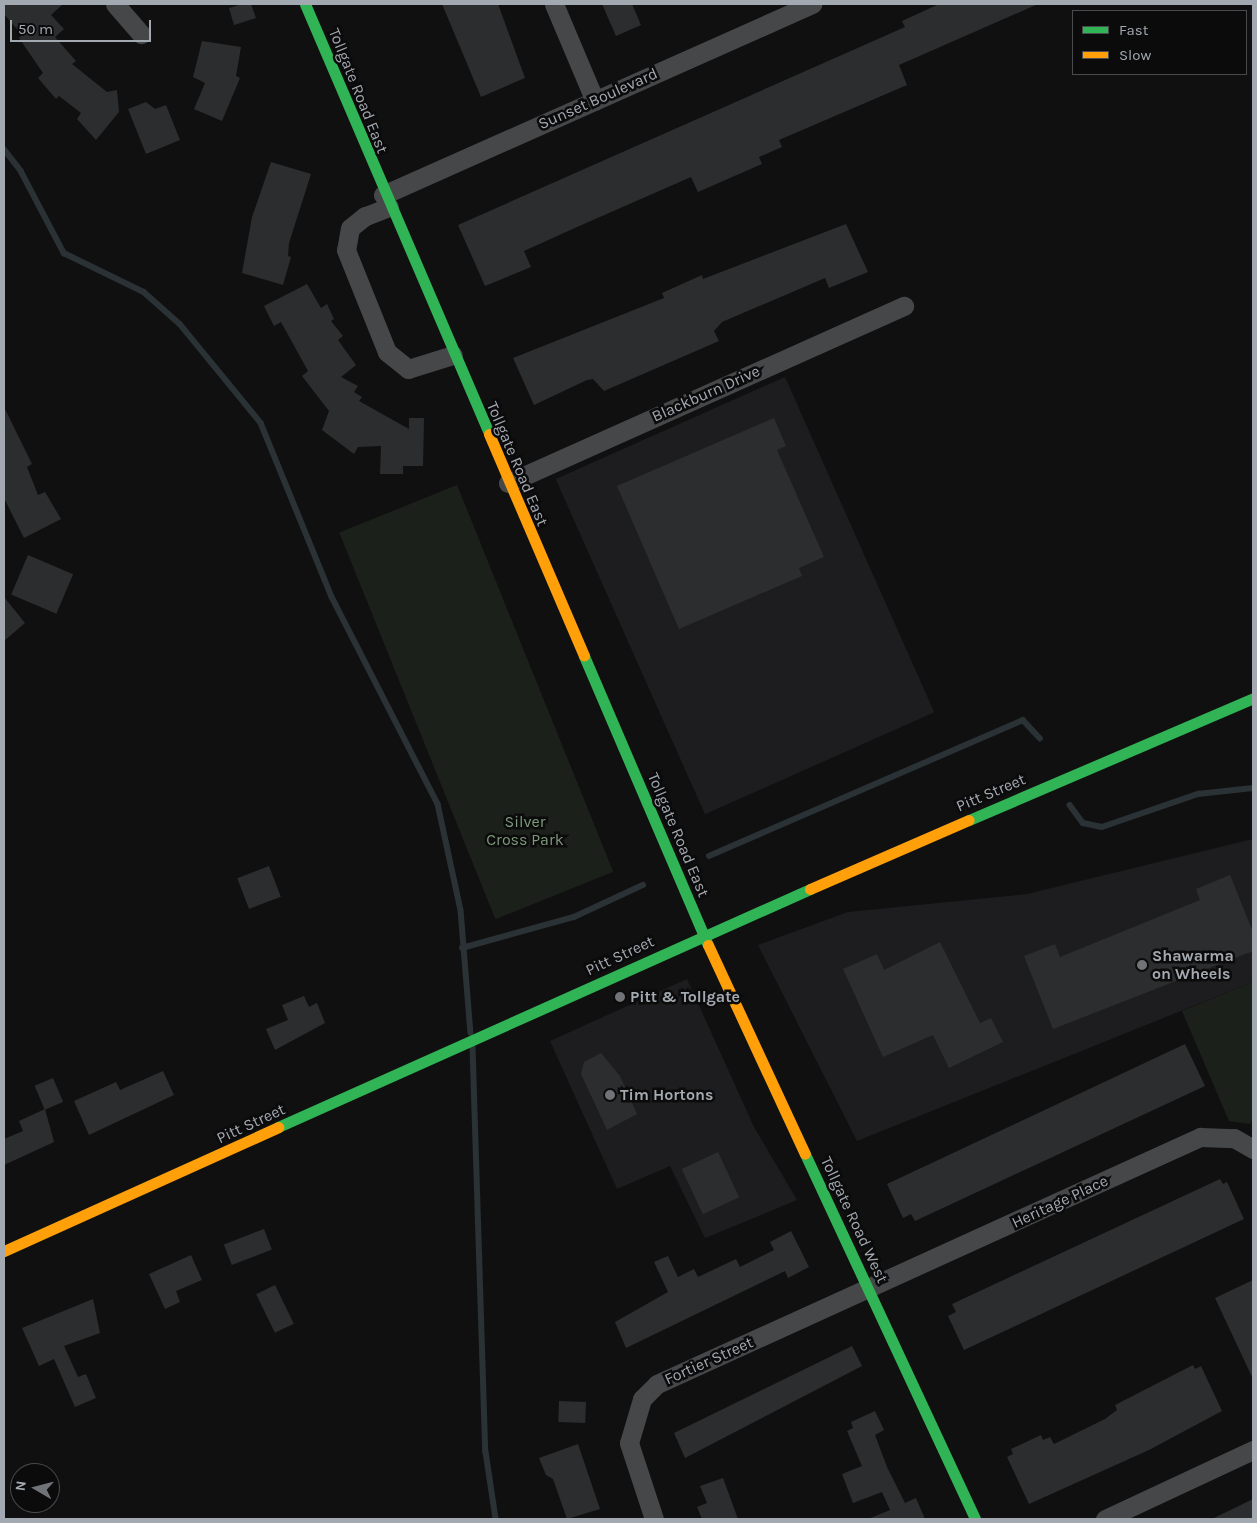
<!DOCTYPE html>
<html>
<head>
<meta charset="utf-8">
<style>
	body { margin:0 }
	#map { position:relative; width:1257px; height:1523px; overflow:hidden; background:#101011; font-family:Karla,sans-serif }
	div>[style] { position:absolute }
	.built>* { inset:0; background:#1d1d1f; transform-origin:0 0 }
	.green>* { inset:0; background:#1b201b; transform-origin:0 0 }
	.stream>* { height:5.5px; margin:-2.75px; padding:0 2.75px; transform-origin:2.75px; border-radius:2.75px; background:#2a3236 }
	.building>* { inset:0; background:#2c2d2e; transform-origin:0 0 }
	.street>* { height:19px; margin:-9.5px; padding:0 9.5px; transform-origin:9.5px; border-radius:9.5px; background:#454749 }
	.fast>* { height:11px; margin:-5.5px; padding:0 5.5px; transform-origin:5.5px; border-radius:5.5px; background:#30b455 }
	.slow>* { height:11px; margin:-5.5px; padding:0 5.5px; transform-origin:5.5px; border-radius:5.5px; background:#ff9f0a }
	.dots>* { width:14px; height:14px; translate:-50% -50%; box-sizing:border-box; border:2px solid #0b0b0c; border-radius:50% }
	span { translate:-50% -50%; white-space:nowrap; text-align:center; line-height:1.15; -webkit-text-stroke:5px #0b0b0c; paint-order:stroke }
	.street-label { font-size:16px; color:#a3a9b0 }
	.park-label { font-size:16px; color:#7e997c }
	.poi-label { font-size:16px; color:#a3a9b0; font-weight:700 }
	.left { translate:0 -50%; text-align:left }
	.frame { position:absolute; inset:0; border:5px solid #a3a9b0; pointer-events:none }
	.legend { position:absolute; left:1072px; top:10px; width:175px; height:65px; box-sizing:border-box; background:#0b0b0c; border:1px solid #484a4e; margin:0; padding:6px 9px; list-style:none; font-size:15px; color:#a3a9b0 }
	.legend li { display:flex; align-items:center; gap:10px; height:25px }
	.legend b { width:25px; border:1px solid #484a4e }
	.north { position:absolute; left:10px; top:1463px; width:50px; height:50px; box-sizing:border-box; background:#0b0b0c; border:1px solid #484a4e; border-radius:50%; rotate:278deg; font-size:14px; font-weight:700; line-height:20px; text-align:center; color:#a3a9b0 }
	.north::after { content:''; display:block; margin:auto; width:18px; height:22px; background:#707378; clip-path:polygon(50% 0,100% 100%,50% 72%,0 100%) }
	.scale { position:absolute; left:10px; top:20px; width:141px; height:22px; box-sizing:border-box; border:2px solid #a3a9b0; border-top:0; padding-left:6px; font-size:15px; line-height:18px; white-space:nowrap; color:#a3a9b0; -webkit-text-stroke:4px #0b0b0c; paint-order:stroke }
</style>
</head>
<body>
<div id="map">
	<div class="built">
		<i style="left:785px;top:377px;width:367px;height:251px;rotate:66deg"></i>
		<i style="clip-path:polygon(1253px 839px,1253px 982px,857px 1141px,758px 945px,848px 912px,1027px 894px)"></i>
		<i style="clip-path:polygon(687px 979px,754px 1127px,797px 1200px,705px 1238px,670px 1166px,617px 1189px,550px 1041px)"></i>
	</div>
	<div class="green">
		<i style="left:457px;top:485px;width:417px;height:127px;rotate:68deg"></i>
		<i style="clip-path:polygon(1253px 982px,1253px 1117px,1250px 1124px,1229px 1121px,1182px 1011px)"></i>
	</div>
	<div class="stream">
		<i style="left:4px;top:149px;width:28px;rotate:52deg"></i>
		<i style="left:21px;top:171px;width:93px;rotate:62.3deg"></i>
		<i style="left:64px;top:253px;width:89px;rotate:26deg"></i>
		<i style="left:144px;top:292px;width:48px;rotate:41.6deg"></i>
		<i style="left:180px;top:324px;width:128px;rotate:50.7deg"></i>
		<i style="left:261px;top:423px;width:188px;rotate:67.8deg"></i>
		<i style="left:332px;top:597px;width:233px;rotate:62.9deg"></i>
		<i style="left:438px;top:804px;width:108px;rotate:77.8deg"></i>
		<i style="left:461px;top:910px;width:123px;rotate:85.4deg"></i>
		<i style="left:1070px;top:805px;width:22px;rotate:54deg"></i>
		<i style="left:1083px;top:823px;width:19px;rotate:12deg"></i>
		<i style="left:1102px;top:827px;width:102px;rotate:-19deg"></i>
		<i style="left:1198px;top:794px;width:55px;rotate:-6.2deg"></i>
		<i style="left:709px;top:856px;width:342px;rotate:-23.4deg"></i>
		<i style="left:1023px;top:720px;width:25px;rotate:47deg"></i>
		<i style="left:462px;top:948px;width:116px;rotate:-15.5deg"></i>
		<i style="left:574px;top:917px;width:76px;rotate:-24.9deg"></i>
		<i style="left:473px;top:1047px;width:405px;rotate:88.2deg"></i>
		<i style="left:486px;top:1452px;width:68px;rotate:81.5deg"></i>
	</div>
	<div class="building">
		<i style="clip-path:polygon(4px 4px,63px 4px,51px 15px,64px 29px,55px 37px,76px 61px,72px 64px,107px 92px,117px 90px,119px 112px,96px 140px,77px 119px,81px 113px,59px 96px,56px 99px,38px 78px,43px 73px,19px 38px,22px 35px,4px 14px)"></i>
		<i style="clip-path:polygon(242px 4px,251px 4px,256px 18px,234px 25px,229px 8px)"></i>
		<i style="clip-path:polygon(442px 4px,498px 4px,525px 78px,481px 97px)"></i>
		<i style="clip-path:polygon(602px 4px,632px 4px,641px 25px,616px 36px)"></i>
		<i style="clip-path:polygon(939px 4px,1038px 4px,899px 65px,907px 85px,779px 140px,782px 147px,759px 157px,762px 164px,698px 192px,691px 177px,577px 227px,524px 251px,531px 267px,485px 286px,458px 225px,905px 27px,902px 21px)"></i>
		<i style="clip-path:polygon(202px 41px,241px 47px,236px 76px,240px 78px,222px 121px,194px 109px,205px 83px,193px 77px)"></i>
		<i style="clip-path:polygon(146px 102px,155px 109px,166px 105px,180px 140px,146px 154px,128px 109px)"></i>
		<i style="clip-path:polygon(271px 162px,311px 174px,289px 243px,288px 256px,291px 257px,283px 285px,242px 273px,252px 217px)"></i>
		<i style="clip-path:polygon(846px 224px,868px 272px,829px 288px,825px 278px,722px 322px,714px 331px,719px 341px,604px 391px,593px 379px,587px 380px,534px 405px,513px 358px,664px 298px,662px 293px,702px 275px,703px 279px)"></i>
		<i style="clip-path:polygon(307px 284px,321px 308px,327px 304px,334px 319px,331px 321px,343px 336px,338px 340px,356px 365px,341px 377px,358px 386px,354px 392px,362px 397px,359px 401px,409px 429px,409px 418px,424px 418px,423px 466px,403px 466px,403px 474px,380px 474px,381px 446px,358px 447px,354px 454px,322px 430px,329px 411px,302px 376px,308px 371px,281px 322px,274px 326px,264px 306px)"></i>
		<i style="clip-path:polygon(4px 407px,32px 464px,27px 467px,38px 495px,45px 492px,61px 519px,24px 538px,4px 498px)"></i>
		<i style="clip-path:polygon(774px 418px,786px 446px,777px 450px,824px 557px,799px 568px,802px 576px,679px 629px,617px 486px)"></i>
		<i style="left:28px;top:555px;width:49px;height:43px;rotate:23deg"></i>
		<i style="clip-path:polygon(4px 597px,25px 623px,4px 641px)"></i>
		<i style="left:269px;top:866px;width:33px;height:34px;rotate:69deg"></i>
		<i style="clip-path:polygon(1230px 875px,1253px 932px,1253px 951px,1053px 1029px,1024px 956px,1055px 944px,1060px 957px,1200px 900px,1196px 889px)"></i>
		<i style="clip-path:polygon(940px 942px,980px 1023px,991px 1018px,1003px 1042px,949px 1068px,933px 1035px,883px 1057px,843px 969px,877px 954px,884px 970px)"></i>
		<i style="clip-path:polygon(304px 996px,309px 1007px,317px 1003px,325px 1023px,275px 1050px,266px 1029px,288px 1020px,282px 1005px)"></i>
		<i style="clip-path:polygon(1185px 1044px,1205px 1086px,915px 1221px,911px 1214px,903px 1218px,887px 1184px)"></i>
		<i style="clip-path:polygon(601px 1053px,620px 1076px,637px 1114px,607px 1130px,581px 1074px,584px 1062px)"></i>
		<i style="clip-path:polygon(163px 1071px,174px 1095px,89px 1135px,74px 1101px,116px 1082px,120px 1090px)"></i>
		<i style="left:53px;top:1078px;width:26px;height:20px;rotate:67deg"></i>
		<i style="clip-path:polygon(45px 1109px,54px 1142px,4px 1165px,4px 1139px,23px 1131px,19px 1121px)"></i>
		<i style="left:718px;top:1152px;width:50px;height:40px;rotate:65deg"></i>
		<i style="clip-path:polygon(1220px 1179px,1223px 1184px,1227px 1182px,1244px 1219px,964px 1350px,948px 1316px,956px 1312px,952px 1304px)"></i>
		<i style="left:264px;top:1229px;width:22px;height:43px;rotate:69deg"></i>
		<i style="clip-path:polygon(791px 1231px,809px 1267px,788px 1278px,785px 1271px,626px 1348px,615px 1322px,668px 1292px,654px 1262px,668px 1256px,678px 1277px,694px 1269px,698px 1277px,736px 1259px,740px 1267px,774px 1250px,770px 1242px)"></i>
		<i style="clip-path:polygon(191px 1255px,202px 1280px,176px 1291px,180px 1302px,165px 1309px,149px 1274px)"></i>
		<i style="clip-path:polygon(1253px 1280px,1253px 1379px,1215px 1298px)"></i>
		<i style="left:275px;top:1285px;width:43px;height:21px;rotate:64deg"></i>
		<i style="clip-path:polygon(93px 1299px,100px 1333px,64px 1346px,78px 1377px,86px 1374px,96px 1398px,75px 1407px,54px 1359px,39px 1366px,22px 1328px)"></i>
		<i style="clip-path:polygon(852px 1346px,862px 1366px,685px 1458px,674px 1433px)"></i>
		<i style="clip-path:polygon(1193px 1365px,1195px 1369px,1201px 1366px,1222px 1411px,1149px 1450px,1029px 1504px,1007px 1457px,1013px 1454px,1011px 1449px,1041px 1435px,1043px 1440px,1050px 1437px,1054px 1444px,1105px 1419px,1117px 1410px,1115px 1405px)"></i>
		<i style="left:559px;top:1401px;width:27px;height:21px;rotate:2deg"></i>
		<i style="clip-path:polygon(875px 1411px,884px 1430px,875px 1435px,887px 1467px,905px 1503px,916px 1498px,925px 1519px,868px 1519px,890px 1510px,882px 1492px,853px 1503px,842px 1474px,862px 1466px,847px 1431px,853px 1428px,851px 1422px)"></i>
		<i style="clip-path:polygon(578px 1444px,600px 1509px,567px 1519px,553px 1479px,546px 1475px,539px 1458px)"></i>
		<i style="clip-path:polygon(723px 1478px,738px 1519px,702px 1519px,697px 1507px,707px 1503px,700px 1486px)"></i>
		<i style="clip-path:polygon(1253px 1499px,1253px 1519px,1212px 1519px)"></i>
	</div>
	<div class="street">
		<i style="left:115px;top:4px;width:40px;rotate:49deg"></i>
		<i style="left:554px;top:4px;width:105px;rotate:67.1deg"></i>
		<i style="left:383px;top:195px;width:470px;rotate:-24deg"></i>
		<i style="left:389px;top:207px;width:26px;rotate:159deg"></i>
		<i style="left:365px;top:216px;width:19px;rotate:141deg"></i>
		<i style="left:350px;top:228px;width:22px;rotate:100deg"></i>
		<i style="left:346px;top:250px;width:110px;rotate:68.1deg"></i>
		<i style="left:387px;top:352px;width:27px;rotate:39deg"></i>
		<i style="left:408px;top:369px;width:47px;rotate:-17.3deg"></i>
		<i style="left:508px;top:483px;width:434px;rotate:-24.1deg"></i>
		<i style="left:654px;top:1519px;width:80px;rotate:-108.2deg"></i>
		<i style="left:629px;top:1443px;width:46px;rotate:-73.5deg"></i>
		<i style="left:642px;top:1399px;width:21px;rotate:-45deg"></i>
		<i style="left:657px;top:1384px;width:597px;rotate:-24.46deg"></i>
		<i style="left:1200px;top:1137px;width:34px;rotate:2deg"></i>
		<i style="left:1234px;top:1138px;width:22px;rotate:30deg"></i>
		<i style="left:1105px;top:1519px;width:163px;rotate:-25deg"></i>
	</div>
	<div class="fast">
		<i style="left:305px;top:4px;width:468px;rotate:66.8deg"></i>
		<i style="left:584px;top:656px;width:314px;rotate:66.8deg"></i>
		<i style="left:969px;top:820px;width:309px;rotate:-23.2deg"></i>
		<i style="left:278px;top:1127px;width:583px;rotate:-24.1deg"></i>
		<i style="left:805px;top:1154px;width:403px;rotate:65deg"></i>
	</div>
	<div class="slow">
		<i style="left:489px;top:434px;width:241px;rotate:66.8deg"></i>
		<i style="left:810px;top:889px;width:173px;rotate:-23.5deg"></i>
		<i style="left:708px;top:945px;width:230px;rotate:65.1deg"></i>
		<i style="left:4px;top:1251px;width:301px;rotate:-24.3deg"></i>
	</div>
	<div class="dots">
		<i style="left:1142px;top:965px;background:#707378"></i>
		<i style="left:620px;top:997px;background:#707378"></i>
		<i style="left:610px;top:1095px;background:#707378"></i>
	</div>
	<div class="street-label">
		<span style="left:358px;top:91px;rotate:68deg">Tollgate Road East</span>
		<span style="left:598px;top:99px;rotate:-24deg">Sunset Boulevard</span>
		<span style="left:706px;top:394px;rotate:-24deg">Blackburn Drive</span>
		<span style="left:517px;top:464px;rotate:67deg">Tollgate Road East</span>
		<span style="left:991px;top:793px;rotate:-23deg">Pitt Street</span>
		<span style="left:678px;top:835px;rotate:67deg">Tollgate Road East</span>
		<span style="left:620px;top:956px;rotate:-25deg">Pitt Street</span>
		<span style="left:251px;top:1124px;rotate:-25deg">Pitt Street</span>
		<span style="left:1060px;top:1202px;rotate:-25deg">Heritage Place</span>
		<span style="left:854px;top:1220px;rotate:65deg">Tollgate Road West</span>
		<span style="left:709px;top:1361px;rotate:-24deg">Fortier Street</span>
	</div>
	<div class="park-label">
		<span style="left:525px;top:831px">Silver<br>Cross Park</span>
	</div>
	<div class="poi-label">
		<span class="left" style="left:1152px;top:965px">Shawarma<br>on Wheels</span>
		<span class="left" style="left:630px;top:997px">Pitt &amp; Tollgate</span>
		<span class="left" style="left:620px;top:1095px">Tim Hortons</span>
	</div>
	<div class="frame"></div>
	<ul class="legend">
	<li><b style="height:6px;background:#30b455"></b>Fast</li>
	<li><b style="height:6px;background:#ff9f0a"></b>Slow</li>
	</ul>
	<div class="north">N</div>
	<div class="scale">50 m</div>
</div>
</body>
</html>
